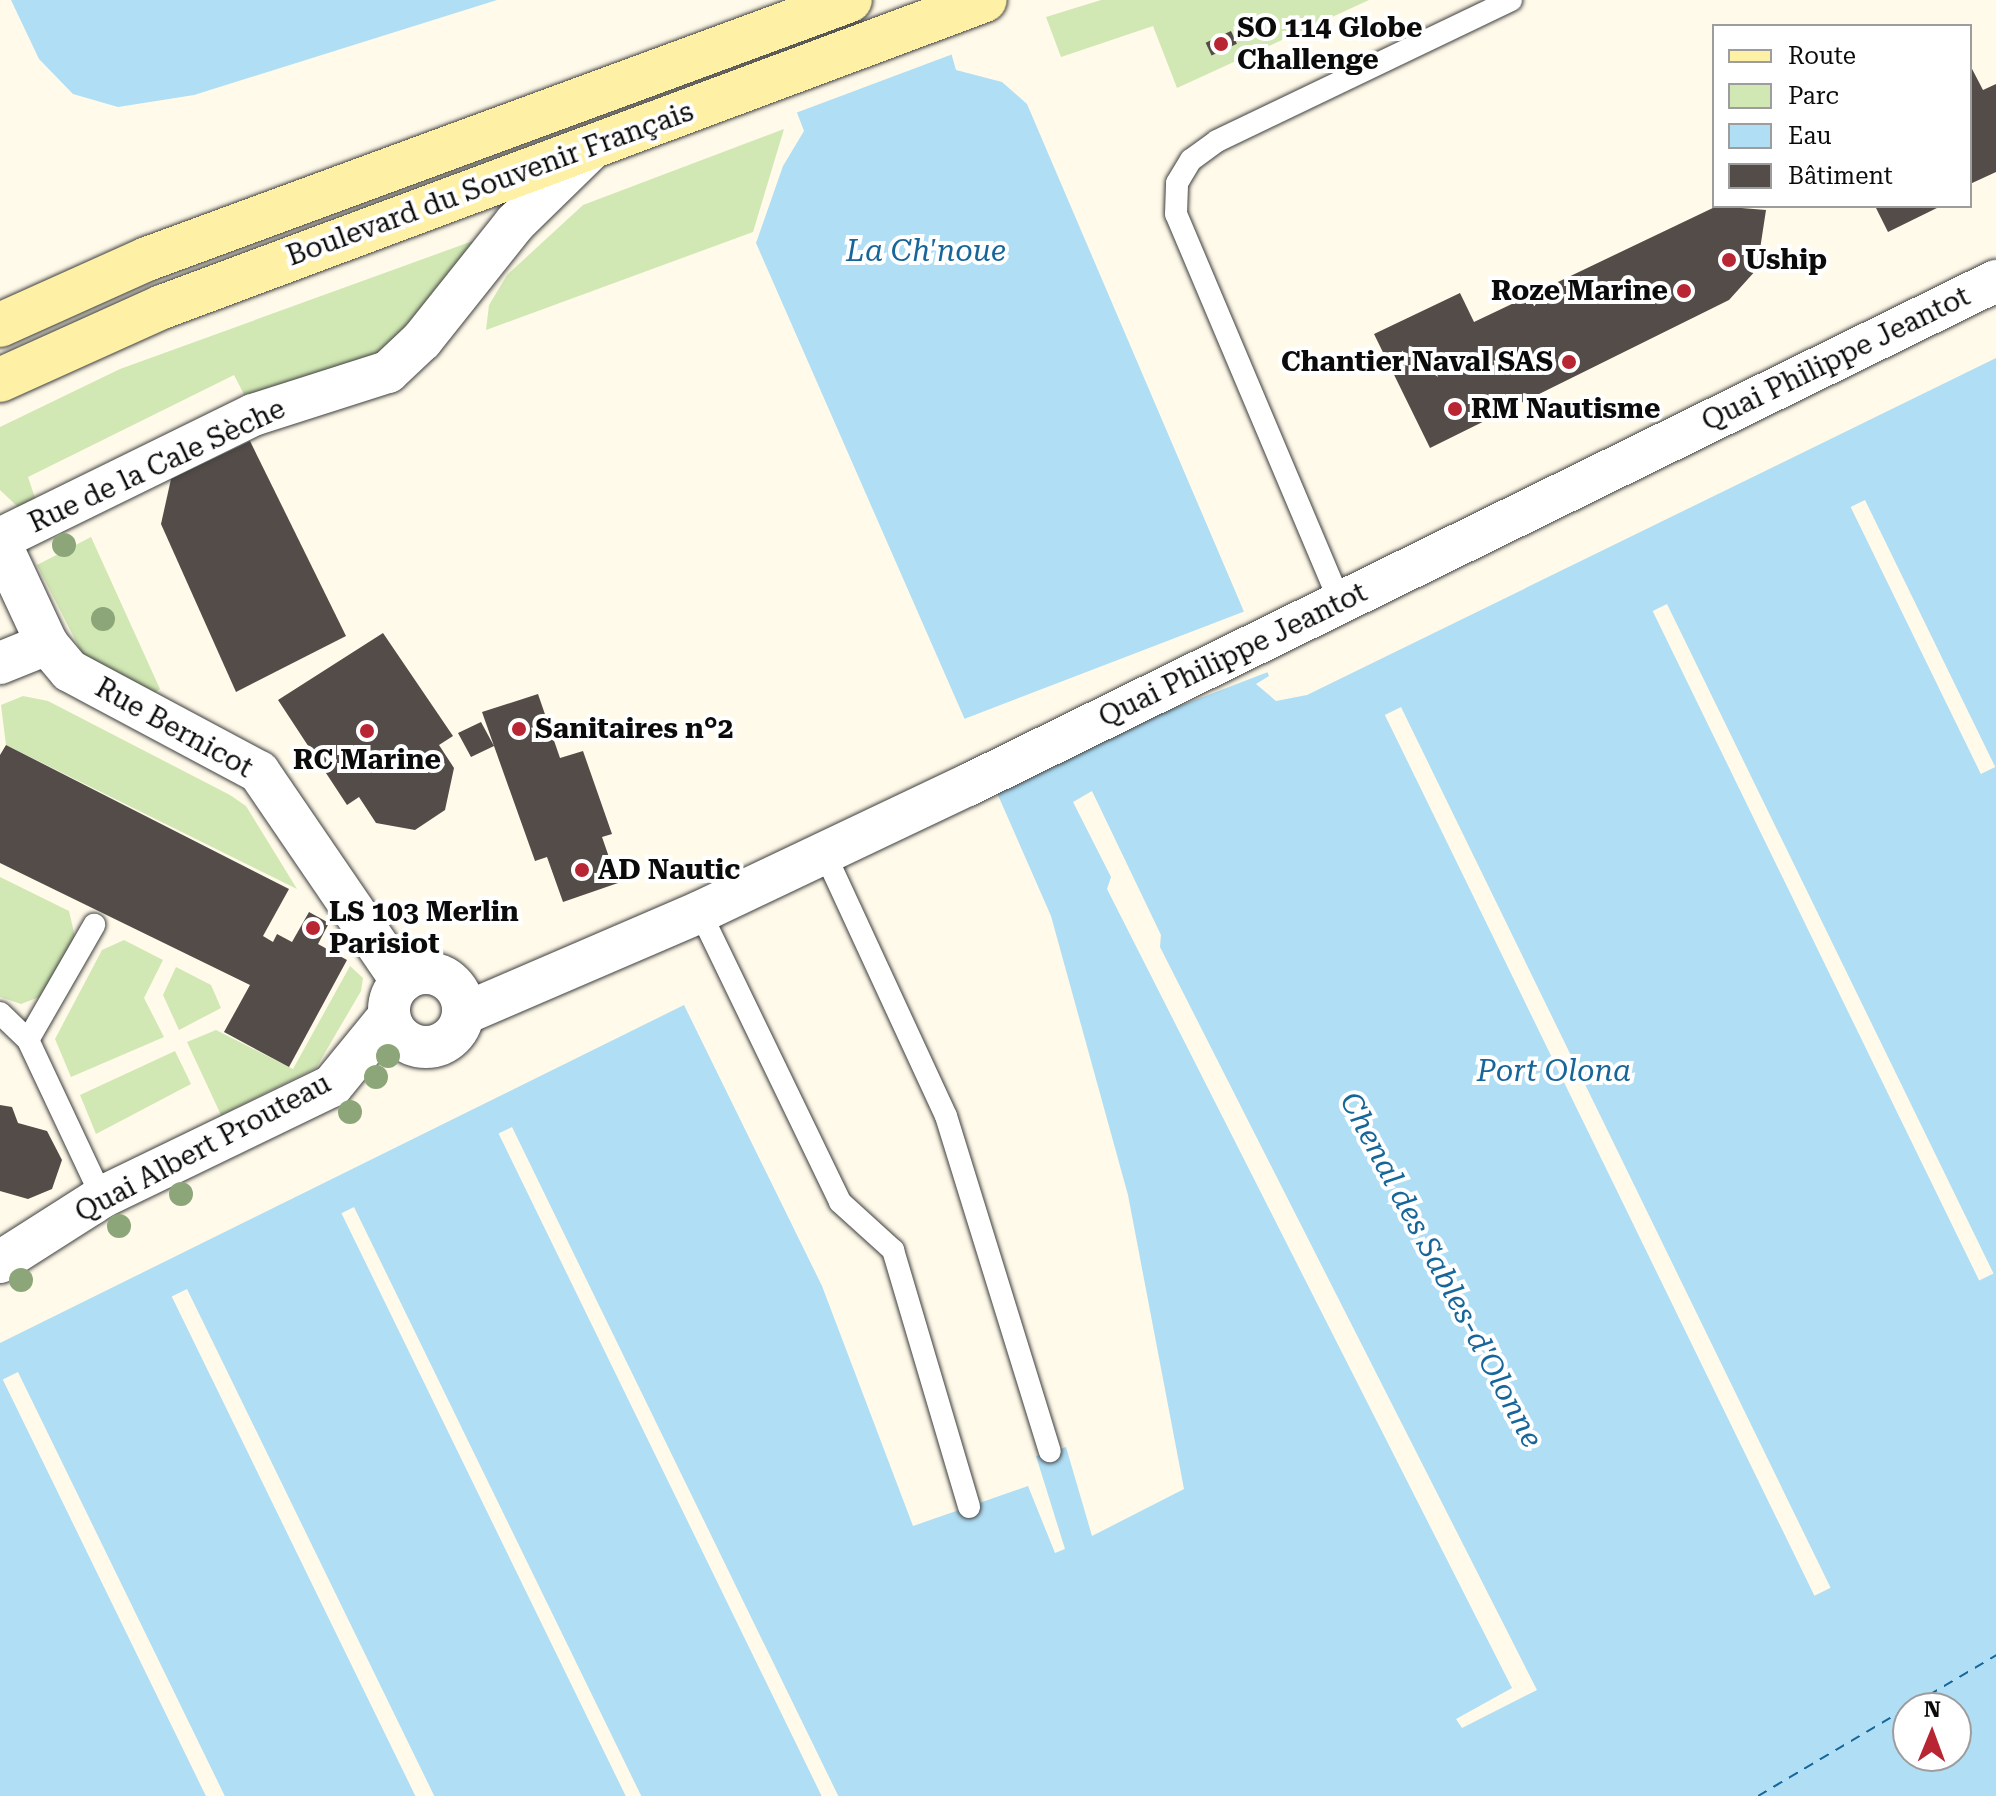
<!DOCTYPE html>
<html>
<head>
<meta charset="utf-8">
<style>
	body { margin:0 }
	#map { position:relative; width:1996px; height:1796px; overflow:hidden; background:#fffae9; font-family:"Roboto Serif",serif }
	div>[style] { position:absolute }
	.green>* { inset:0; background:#d1e8b4 }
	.water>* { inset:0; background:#afdef5 }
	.pier>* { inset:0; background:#fffae9; transform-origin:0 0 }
	.ferry>* { height:2px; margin-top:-1px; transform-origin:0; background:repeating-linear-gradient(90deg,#17669a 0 10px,transparent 0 18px) }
	.building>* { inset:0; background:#534c48; transform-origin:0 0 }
	.roads { filter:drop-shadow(0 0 2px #3e3e3e) drop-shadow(0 0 2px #3e3e3e) }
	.lane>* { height:22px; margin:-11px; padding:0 11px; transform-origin:11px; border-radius:11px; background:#fff }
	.street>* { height:42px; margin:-21px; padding:0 21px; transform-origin:21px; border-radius:21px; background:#fff }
	.street>.ring { margin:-21px; padding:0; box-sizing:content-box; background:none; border:42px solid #fff; border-radius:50% }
	.secondary>* { height:44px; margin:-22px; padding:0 22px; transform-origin:22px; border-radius:22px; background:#fef0a5 }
	.trees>* { width:24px; height:24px; margin:-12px; border-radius:50%; background:#8ca679 }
	.dots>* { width:22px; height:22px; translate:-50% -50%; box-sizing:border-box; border:4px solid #fff; border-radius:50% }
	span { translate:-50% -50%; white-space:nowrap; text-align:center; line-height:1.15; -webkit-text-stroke:8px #fff; paint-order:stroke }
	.poi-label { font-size:28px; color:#0b0b0b; font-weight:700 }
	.left { translate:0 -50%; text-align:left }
	.right { translate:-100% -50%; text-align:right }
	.street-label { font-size:28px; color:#0b0b0b }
	.water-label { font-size:30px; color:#17669a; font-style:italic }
	.legend { position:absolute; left:1712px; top:24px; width:260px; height:184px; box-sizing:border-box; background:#fff; border:2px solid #9d9d9d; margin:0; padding:10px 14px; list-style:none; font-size:24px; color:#0b0b0b }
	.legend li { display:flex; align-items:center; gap:16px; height:40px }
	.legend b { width:40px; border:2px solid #9d9d9d }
	.north { position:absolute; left:1892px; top:1692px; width:80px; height:80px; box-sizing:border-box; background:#fff; border:2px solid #9d9d9d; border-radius:50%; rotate:1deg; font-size:22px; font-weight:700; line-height:32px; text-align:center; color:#0b0b0b }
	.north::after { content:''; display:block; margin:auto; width:28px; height:36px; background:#b82633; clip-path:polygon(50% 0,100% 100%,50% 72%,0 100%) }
</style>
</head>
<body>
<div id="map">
	<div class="green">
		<i style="clip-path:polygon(1101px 0,1369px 0,1177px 88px,1153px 26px,1061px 57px,1046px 17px)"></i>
		<i style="clip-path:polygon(784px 129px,753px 232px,486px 330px,489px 305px,507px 275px,583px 205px)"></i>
		<i style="clip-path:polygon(481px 238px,380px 357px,248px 402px,234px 375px,28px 477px,37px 504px,18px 507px,0 490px,0 427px,120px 369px)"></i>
		<i style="clip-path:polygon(91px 537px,160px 689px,150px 696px,87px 663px,37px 565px)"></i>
		<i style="clip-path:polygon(23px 696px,48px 701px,230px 795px,246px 806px,297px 889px,6px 745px,1px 705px)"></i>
		<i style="clip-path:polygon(0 877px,69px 911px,75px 937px,47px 994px,21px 1004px,0 997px)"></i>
		<i style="clip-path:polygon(124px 940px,163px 960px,144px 998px,164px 1037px,71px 1077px,55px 1039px,102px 950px)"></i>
		<i style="clip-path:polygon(350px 966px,363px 978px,361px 991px,316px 1068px,221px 1115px,187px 1042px,216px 1030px,293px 1069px)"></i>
		<i style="clip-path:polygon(176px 967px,211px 985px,221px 1008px,179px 1030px,163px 995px)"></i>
		<i style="clip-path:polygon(175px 1051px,191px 1084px,96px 1134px,80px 1095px)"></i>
	</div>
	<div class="water">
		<i style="clip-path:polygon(11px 0,497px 0,194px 95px,118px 107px,73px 94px,39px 59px)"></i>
		<i style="clip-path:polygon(evenodd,754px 0,936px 0,956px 70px,1002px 82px,1027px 104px,1242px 607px,1269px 676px,1256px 684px,1276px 701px,1307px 695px,1996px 358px,1996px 1796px,0 1796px,0 1343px,684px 1005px,822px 1286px,913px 1526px,1028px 1486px,1055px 1553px,1065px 1549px,1036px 1456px,1066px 1447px,1092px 1536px,1184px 1489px,1128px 1195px,1051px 916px,756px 243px,783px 166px,804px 131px,754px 0,1908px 1708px,1956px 1708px,1956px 1756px,1908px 1756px,1908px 1708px)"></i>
	</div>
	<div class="pier">
		<i style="clip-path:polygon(750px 0,940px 0,953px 54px,793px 114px)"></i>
		<i style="left:1865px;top:500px;width:297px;height:16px;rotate:64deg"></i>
		<i style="left:1667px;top:604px;width:745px;height:16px;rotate:64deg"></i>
		<i style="left:1248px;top:610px;width:65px;height:309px;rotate:69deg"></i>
		<i style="left:1401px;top:707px;width:980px;height:18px;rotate:64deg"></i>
		<i style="clip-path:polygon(1092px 791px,1161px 935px,1160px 947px,1537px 1690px,1462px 1728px,1456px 1719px,1512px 1688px,1107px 889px,1111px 877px,1073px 802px)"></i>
		<i style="left:512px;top:1127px;width:746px;height:15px;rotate:64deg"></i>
		<i style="left:354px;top:1207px;width:657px;height:14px;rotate:64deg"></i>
		<i style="left:187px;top:1289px;width:565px;height:17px;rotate:64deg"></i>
		<i style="left:18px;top:1372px;width:472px;height:17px;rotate:64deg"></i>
	</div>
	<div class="ferry">
		<i style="left:1758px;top:1796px;width:277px;rotate:-30.6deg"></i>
	</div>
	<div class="building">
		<i style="left:1231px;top:31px;width:14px;height:28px;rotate:65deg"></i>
		<i style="clip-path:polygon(1970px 65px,1983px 90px,1996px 84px,1996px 172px,1970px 184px)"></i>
		<i style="clip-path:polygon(1717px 206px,1766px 210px,1757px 269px,1729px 300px,1430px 448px,1374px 334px,1460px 293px,1474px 322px)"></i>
		<i style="clip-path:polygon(1875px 206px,1941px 206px,1888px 232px)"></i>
		<i style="clip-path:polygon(250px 441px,346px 636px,236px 692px,161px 524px,171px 479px)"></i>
		<i style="clip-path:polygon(383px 633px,453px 736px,439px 745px,454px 768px,445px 810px,415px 830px,376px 823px,359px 797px,347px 805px,278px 700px)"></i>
		<i style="clip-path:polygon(538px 694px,560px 758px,583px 751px,612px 834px,602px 837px,618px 883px,563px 902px,547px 857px,535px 861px,494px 746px,471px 757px,458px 733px,481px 722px,494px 746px,482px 712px)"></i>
		<i style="clip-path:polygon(6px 745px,289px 889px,263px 936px,273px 942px,277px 934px,292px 942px,309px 912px,329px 923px,318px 944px,347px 960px,289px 1067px,224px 1032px,250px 985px,0 863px,0 755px)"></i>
		<i style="clip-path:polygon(0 1105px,12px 1107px,18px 1123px,47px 1131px,62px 1160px,52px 1189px,28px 1199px,0 1191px)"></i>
	</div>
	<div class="roads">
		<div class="lane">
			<i style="left:1340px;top:602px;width:421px;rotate:-112.9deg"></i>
			<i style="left:1176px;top:214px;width:31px;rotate:-88deg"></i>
			<i style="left:1177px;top:183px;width:27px;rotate:-59deg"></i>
			<i style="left:1191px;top:160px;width:32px;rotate:-36deg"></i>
			<i style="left:1217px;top:141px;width:326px;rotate:-25.6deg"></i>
			<i style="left:824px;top:852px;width:291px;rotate:65.2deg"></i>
			<i style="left:946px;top:1116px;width:351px;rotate:72.8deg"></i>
			<i style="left:700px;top:912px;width:322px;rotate:64.2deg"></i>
			<i style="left:840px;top:1202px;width:72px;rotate:42.2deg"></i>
			<i style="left:893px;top:1250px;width:268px;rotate:73.5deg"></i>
			<i style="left:0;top:1013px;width:39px;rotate:44deg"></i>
			<i style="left:28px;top:1040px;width:174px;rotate:64.8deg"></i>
			<i style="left:28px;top:1040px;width:133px;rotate:-60.1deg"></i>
		</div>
		<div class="street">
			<i style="left:0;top:539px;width:282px;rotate:-26.1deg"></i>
			<i style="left:253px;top:415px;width:142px;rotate:-17.7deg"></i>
			<i style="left:388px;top:372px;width:47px;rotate:-43.3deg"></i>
			<i style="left:422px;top:340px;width:149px;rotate:-51.5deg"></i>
			<i style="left:515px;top:223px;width:110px;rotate:-44.3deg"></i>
			<i style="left:0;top:543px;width:111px;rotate:65deg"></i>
			<i style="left:47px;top:644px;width:35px;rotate:50deg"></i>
			<i style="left:70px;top:671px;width:214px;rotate:28.1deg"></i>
			<i style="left:259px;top:772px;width:254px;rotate:55.7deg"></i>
			<i style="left:0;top:663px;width:51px;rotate:-22deg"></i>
			<i class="ring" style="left:389px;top:973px;width:32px;height:32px"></i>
			<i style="left:463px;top:1014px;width:258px;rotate:-23.3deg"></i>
			<i style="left:700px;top:912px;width:297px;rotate:-25.4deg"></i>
			<i style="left:968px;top:785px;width:1145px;rotate:-26.12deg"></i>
			<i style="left:0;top:1262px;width:121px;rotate:-32.5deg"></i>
			<i style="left:102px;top:1197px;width:255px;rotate:-25.8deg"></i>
			<i style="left:332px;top:1086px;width:90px;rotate:-50.8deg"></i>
		</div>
		<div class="secondary">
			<i style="left:0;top:325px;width:161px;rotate:-24.2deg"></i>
			<i style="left:147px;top:259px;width:749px;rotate:-20.22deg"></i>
			<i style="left:0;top:380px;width:178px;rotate:-24.3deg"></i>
			<i style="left:162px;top:307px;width:878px;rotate:-20.46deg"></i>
		</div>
	</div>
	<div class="trees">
		<i style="left:64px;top:545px"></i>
		<i style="left:103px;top:619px"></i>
		<i style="left:388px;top:1056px"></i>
		<i style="left:376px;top:1077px"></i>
		<i style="left:350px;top:1112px"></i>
		<i style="left:181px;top:1194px"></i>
		<i style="left:119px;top:1226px"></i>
		<i style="left:21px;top:1280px"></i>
	</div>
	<div class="dots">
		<i style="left:1221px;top:44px;background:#b82633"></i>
		<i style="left:1729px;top:260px;background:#b82633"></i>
		<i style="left:1684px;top:291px;background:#b82633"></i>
		<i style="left:1569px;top:362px;background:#b82633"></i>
		<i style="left:1455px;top:409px;background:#b82633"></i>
		<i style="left:519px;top:729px;background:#b82633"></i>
		<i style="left:367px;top:731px;background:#b82633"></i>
		<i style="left:582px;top:870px;background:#b82633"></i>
		<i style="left:313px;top:928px;background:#b82633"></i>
	</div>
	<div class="poi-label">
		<span class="left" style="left:1237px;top:44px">SO 114 Globe<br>Challenge</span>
		<span class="left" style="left:1745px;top:260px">Uship</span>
		<span class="right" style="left:1668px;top:291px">Roze Marine</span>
		<span class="right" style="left:1553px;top:362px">Chantier Naval SAS</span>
		<span class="left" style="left:1471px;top:409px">RM Nautisme</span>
		<span class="left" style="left:535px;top:729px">Sanitaires n°2</span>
		<span style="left:367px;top:760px">RC Marine</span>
		<span class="left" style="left:598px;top:870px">AD Nautic</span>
		<span class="left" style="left:329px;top:928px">LS 103 Merlin<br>Parisiot</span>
	</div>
	<div class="street-label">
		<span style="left:490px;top:184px;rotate:-20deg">Boulevard du Souvenir Français</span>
		<span style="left:1836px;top:359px;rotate:-26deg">Quai Philippe Jeantot</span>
		<span style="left:157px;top:466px;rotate:-25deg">Rue de la Cale Sèche</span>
		<span style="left:1233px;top:655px;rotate:-26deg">Quai Philippe Jeantot</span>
		<span style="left:174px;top:728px;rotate:29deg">Rue Bernicot</span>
		<span style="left:203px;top:1148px;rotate:-28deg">Quai Albert Prouteau</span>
	</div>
	<div class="water-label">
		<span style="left:926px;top:251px">La Ch'noue</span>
		<span style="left:1554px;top:1071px">Port Olona</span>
		<span style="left:1441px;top:1270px;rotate:62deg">Chenal des Sables-d'Olonne</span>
	</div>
	<ul class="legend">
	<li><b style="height:10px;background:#fef0a5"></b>Route</li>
	<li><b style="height:22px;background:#d1e8b4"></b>Parc</li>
	<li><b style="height:22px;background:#afdef5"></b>Eau</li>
	<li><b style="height:22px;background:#534c48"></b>Bâtiment</li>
	</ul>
	<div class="north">N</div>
</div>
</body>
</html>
